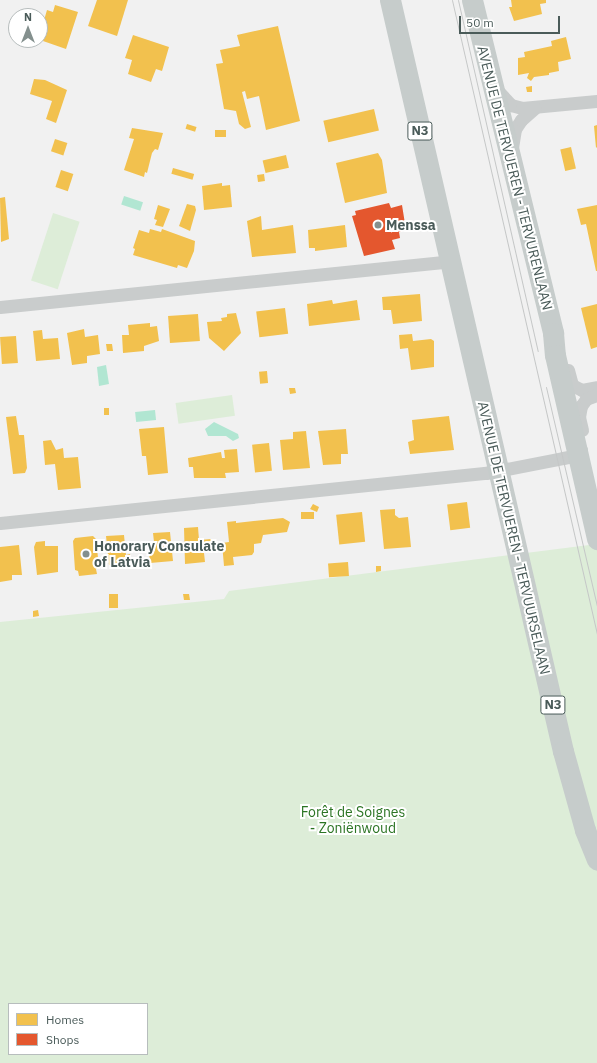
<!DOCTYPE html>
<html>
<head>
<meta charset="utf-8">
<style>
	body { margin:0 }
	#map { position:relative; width:597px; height:1063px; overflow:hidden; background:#f1f1f1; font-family:"IBM Plex Sans",sans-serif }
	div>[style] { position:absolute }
	.green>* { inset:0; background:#ddedd8; transform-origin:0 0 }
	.water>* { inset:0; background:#b1e6d2; transform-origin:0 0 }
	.homes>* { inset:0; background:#f2c14e; transform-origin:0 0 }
	.shops>* { inset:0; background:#e4572e }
	.street>* { height:13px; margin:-6.5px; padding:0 6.5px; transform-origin:6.5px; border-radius:6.5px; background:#c9cccc }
	.primary>* { height:21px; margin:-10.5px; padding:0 10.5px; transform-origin:10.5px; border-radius:10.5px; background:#c6cccb }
	.tram>* { height:1px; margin:-0.5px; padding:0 0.5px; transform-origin:0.5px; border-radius:0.5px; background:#c5c7c7 }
	.dots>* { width:11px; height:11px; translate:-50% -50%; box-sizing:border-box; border:2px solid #fff; border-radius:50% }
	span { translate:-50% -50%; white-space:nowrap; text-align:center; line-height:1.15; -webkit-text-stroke:4px #fff; paint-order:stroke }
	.shield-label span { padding:1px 3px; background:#fff; border:1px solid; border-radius:3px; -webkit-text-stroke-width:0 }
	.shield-label { font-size:13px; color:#4a5b59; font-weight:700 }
	.street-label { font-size:14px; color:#4a5b59 }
	.poi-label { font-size:14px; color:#4a5b59; font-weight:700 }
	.left { translate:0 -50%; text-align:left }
	.park-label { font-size:14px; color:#2b7423 }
	.legend { position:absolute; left:8px; top:1003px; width:140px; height:52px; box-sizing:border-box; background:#fff; border:1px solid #b7bdbd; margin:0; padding:5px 7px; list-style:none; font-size:12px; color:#4a5b59 }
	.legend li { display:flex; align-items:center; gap:8px; height:20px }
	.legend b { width:20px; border:1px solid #b7bdbd }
	.north { position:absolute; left:8px; top:8px; width:40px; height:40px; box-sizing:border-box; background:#fff; border:1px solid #b7bdbd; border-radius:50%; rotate:0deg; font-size:11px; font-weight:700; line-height:16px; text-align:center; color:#4a5b59 }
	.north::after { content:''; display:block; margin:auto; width:14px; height:18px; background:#84908e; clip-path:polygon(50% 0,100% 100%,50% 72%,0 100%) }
	.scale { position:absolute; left:459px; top:16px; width:101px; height:18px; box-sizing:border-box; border:2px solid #4a5b59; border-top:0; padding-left:5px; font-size:12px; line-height:14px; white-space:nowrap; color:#4a5b59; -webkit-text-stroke:3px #fff; paint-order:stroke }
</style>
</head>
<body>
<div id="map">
	<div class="green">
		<i style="left:53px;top:213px;width:28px;height:71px;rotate:18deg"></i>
		<i style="left:232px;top:395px;width:21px;height:57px;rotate:82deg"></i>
		<i style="clip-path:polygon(evenodd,597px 544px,597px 1063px,0 1063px,0 622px,224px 599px,229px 591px,597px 544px,9px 1004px,147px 1004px,147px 1054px,9px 1054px,9px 1004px)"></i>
	</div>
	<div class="water">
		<i style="left:124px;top:196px;width:20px;height:9px;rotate:18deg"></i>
		<i style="clip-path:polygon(106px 365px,109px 384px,99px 386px,97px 367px)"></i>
		<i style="left:155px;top:410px;width:10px;height:20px;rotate:84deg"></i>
		<i style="clip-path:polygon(214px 422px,238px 434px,239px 438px,233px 441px,226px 436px,208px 436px,205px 429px)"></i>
	</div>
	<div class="homes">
		<i style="clip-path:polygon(97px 0,128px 0,117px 36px,88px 26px)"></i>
		<i style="clip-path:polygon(511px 0,546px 0,546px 3px,540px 4px,542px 14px,514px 21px,509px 7px,512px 7px)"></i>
		<i style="clip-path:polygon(55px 5px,78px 12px,66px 49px,43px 41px,45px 35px,40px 34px,47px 10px,53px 12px)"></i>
		<i style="clip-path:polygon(278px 26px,300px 121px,266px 130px,259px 96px,247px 99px,245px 91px,242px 92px,251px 127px,245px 129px,239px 124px,236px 111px,224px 109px,216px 64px,223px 63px,220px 50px,240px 46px,237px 35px)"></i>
		<i style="clip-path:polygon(133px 35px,169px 47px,162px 71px,156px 69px,151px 82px,128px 74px,132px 60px,125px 58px)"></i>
		<i style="clip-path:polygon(566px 37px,571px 59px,558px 62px,559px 71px,549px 73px,549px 75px,534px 77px,531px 81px,527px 78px,529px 73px,518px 75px,518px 58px,525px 57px,524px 52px,552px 46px,551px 41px)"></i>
		<i style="clip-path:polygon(34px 79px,45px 80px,67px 90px,56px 123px,46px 119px,52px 101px,30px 94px)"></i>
		<i style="clip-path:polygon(532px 86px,532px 92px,527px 92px,526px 87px)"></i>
		<i style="left:374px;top:109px;width:22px;height:52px;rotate:77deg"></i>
		<i style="left:187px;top:124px;width:10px;height:5px;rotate:17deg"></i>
		<i style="clip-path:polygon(597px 125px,597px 147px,596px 148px,594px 126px)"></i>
		<i style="clip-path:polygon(132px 128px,163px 133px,158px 150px,155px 149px,152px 153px,147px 173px,145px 172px,144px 177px,124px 170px,134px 139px,129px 138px)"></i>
		<i style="left:215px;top:130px;width:11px;height:7px"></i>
		<i style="left:55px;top:139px;width:13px;height:13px;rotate:18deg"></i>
		<i style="left:571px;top:147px;width:22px;height:11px;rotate:77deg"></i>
		<i style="clip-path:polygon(378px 153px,382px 160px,387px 193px,345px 203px,336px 163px)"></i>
		<i style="left:286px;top:155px;width:13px;height:24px;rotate:77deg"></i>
		<i style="left:173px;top:168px;width:22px;height:6px;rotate:16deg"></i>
		<i style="left:61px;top:170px;width:13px;height:18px;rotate:18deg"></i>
		<i style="left:264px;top:174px;width:7px;height:7px;rotate:82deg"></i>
		<i style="clip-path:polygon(222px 183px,222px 186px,230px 185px,232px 207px,204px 210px,202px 186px)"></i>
		<i style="clip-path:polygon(5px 197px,9px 239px,1px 242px,0 198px)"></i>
		<i style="clip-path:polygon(187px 204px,195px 206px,196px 210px,190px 231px,179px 226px)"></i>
		<i style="clip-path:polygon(158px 205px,170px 209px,163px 227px,155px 225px,157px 220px,154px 219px)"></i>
		<i style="clip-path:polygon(597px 205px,597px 271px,596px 271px,586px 224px,581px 225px,577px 209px)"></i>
		<i style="clip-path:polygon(261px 216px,262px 230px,293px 225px,296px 253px,252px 257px,247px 221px)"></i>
		<i style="clip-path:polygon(345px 225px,347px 247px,315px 251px,315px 248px,309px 248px,308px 230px)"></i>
		<i style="clip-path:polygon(150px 229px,161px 232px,162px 229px,195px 241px,194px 251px,187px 268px,178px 265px,177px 268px,133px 255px,135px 249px,133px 248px,139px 230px,149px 233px)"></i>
		<i style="clip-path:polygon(420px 294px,422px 321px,393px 324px,391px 310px,383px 310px,382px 297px)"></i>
		<i style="clip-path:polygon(332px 300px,333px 304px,357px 300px,360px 320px,309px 326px,307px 304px)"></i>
		<i style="clip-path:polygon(597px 304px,597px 347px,591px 349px,581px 308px)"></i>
		<i style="left:285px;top:308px;width:26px;height:29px;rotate:83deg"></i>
		<i style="clip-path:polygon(236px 313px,241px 333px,224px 351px,209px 338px,207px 322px,222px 321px,221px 318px,227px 317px,227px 314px)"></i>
		<i style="left:198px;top:314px;width:27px;height:30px;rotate:86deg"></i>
		<i style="clip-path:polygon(150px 323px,150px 327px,157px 326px,159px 341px,144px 346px,144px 351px,123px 353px,122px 335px,129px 335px,128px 325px)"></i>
		<i style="clip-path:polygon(84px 329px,85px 337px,98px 335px,100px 354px,87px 356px,87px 363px,72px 365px,67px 333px)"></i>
		<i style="clip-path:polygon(42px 330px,43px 339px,58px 338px,60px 359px,36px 361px,33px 331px)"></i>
		<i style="clip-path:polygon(412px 334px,413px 341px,431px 339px,434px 341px,434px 367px,411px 370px,408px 348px,400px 349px,399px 335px)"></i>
		<i style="left:16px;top:336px;width:27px;height:16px;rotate:86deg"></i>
		<i style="clip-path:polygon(106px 344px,112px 344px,113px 351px,107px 351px)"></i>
		<i style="left:267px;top:371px;width:12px;height:8px;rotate:85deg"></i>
		<i style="clip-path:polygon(289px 388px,295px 388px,296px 393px,290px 394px)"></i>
		<i style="left:104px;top:408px;width:5px;height:7px"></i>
		<i style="clip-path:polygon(16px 416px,19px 435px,24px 435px,27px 468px,25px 473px,13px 474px,6px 417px)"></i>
		<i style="clip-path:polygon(449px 416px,454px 450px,410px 454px,408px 442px,414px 440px,412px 420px)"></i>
		<i style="clip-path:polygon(164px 427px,168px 473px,148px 475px,146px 456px,142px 456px,139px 429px)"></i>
		<i style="clip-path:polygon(346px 429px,348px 454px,341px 454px,341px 464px,323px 465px,318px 431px)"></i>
		<i style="clip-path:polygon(306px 431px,310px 468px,283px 470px,280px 440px,293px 439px,293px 432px)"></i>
		<i style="clip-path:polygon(51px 440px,56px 450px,63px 448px,64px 458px,78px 457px,81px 488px,58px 490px,55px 464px,45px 465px,43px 441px)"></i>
		<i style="left:269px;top:443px;width:28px;height:17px;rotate:84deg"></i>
		<i style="clip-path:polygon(237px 449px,239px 472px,225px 473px,226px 478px,194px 478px,193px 467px,189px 467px,188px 458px,221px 452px,222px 458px,225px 458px,224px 450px)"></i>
		<i style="left:467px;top:502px;width:26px;height:20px;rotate:83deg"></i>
		<i style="clip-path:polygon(313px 504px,319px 507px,317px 512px,310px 509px)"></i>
		<i style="clip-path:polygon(395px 509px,395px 515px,399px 518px,408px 517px,411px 547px,384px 549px,380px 510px)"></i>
		<i style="left:301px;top:512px;width:13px;height:7px"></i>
		<i style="left:362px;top:512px;width:30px;height:26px;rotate:84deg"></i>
		<i style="clip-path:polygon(283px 518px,290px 522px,287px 532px,263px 535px,261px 543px,254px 544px,254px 552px,252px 555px,233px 557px,234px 565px,224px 566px,222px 543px,229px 542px,227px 522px,236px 521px,236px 523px)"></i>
		<i style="clip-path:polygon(198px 527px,199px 540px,211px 539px,213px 552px,204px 553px,205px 562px,185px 564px,184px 528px)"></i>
		<i style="clip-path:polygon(170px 532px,173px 561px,150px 563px,149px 552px,155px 551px,153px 533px)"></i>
		<i style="clip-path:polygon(124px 535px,126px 555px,130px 554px,131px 561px,126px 565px,122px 562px,109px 565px,106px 536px)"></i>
		<i style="clip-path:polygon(93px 536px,96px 539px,99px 567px,96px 569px,97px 574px,79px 576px,78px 571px,75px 570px,73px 541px,75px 538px)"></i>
		<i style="clip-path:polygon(45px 541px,45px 546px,58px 546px,58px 572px,37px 575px,34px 547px,36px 542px)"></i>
		<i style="clip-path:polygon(19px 545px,22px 575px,12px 575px,12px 580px,0 582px,0 547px)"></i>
		<i style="left:348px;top:562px;width:14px;height:20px;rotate:86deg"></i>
		<i style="clip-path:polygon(376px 566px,381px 566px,381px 571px,376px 572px)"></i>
		<i style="left:109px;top:594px;width:9px;height:14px"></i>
		<i style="clip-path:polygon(183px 594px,189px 594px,190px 600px,184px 600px)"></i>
		<i style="clip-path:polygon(38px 610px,39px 616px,33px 617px,33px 611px)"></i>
	</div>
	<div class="shops">
		<i style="clip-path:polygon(389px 203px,391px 208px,402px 205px,406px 230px,399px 232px,400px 238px,392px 240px,395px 249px,364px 256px,352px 216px,356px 215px,355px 211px)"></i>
	</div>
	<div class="street">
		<i style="left:497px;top:90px;width:21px;rotate:47deg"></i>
		<i style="left:511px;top:105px;width:11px;rotate:15deg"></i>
		<i style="left:522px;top:108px;width:75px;rotate:-5.3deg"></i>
		<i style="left:512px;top:148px;width:19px;rotate:-81deg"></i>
		<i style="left:515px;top:129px;width:11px;rotate:-56deg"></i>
		<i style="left:521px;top:120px;width:18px;rotate:-41deg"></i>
		<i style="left:0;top:307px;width:453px;rotate:-5.8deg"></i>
		<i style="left:568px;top:370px;width:16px;rotate:75deg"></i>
		<i style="left:572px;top:385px;width:11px;rotate:27deg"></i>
		<i style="left:582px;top:390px;width:15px;rotate:-11deg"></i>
		<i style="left:582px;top:430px;width:13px;rotate:-103deg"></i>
		<i style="left:579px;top:417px;width:11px;rotate:-80deg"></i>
		<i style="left:581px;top:406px;width:9px;rotate:-54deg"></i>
		<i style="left:586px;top:399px;width:12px;rotate:-20deg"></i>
		<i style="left:0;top:523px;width:489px;rotate:-5.9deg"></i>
		<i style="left:486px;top:473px;width:78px;rotate:-11deg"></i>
		<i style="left:563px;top:458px;width:15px;rotate:-11deg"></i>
		<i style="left:578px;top:455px;width:6px;rotate:-59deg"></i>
	</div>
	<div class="primary">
		<i style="left:390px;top:0;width:771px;rotate:77.03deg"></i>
		<i style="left:563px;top:751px;width:82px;rotate:74.4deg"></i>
		<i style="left:585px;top:830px;width:32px;rotate:68deg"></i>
		<i style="left:472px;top:0;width:343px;rotate:76.3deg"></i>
		<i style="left:553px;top:333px;width:22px;rotate:85deg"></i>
		<i style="left:555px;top:355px;width:189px;rotate:77.1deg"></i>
	</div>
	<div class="tram">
		<i style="left:452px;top:0;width:650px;rotate:77.12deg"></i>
		<i style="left:458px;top:0;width:360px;rotate:77.2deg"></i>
		<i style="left:546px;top:387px;width:226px;rotate:76.9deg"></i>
	</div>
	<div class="dots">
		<i style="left:378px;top:225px;background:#84908e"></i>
		<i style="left:86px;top:554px;background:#84908e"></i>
	</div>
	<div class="shield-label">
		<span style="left:420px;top:131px">N3</span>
		<span style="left:553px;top:705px">N3</span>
	</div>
	<div class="street-label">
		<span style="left:515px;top:178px;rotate:76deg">AVENUE DE TERVUEREN - TERVURENLAAN</span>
		<span style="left:514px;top:538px;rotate:77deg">AVENUE DE TERVUEREN - TERVUURSELAAN</span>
	</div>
	<div class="poi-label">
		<span class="left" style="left:386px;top:225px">Menssa</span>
		<span class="left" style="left:94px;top:554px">Honorary Consulate<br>of Latvia</span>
	</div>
	<div class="park-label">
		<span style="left:353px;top:820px">Forêt de Soignes<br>- Zoniënwoud</span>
	</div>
	<ul class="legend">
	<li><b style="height:11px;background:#f2c14e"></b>Homes</li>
	<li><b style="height:11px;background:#e4572e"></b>Shops</li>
	</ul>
	<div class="north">N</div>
	<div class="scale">50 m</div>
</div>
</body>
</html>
